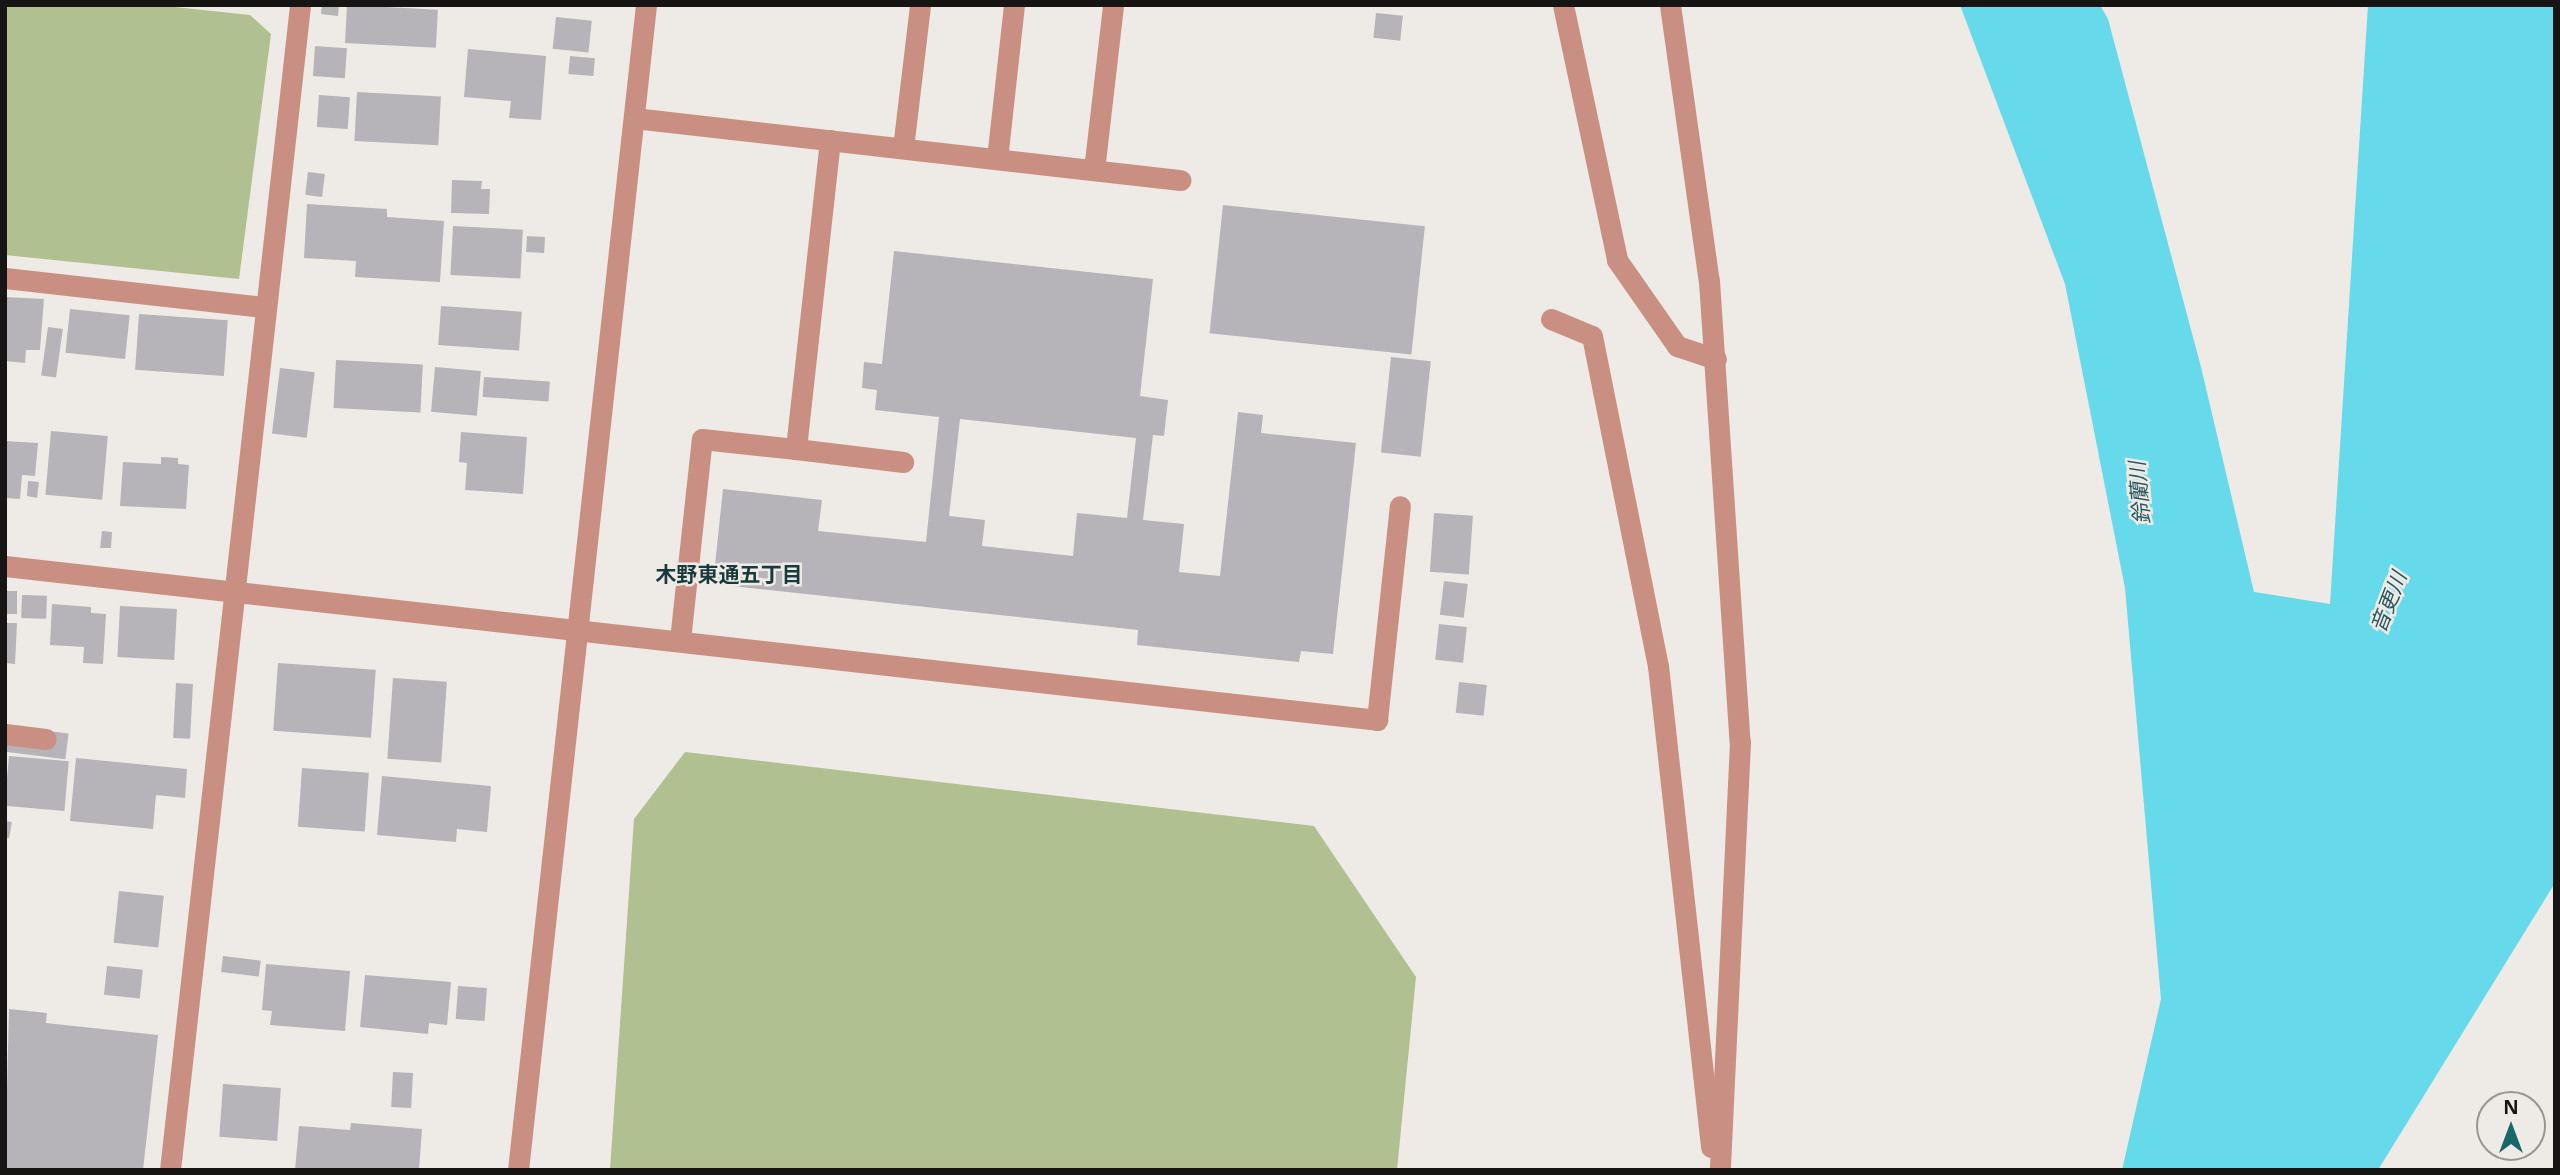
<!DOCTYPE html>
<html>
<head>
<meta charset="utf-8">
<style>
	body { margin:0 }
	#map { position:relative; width:2560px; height:1175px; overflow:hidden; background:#eeeae6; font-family:"Open Sans","Noto Sans JP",sans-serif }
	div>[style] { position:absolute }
	.green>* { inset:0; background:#b1c090 }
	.water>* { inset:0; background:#66d9eb }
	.building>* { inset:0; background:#b6b4b9; transform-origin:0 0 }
	.minor>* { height:21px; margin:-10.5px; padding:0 10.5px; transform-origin:10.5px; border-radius:10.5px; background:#ca8f83 }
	span { translate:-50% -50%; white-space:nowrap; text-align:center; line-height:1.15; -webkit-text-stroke:5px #eeeae6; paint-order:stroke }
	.water-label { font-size:21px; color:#265860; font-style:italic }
	.neighbourhood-label { font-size:21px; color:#173a3b; font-weight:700 }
	.frame { position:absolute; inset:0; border:7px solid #161514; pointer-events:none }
	.north { position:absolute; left:2476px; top:1091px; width:70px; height:70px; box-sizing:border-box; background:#eeeae6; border:2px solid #989592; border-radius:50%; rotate:0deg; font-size:19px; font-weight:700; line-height:28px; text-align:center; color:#161514 }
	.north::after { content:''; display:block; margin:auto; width:24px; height:32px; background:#186769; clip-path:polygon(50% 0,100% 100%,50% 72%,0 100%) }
</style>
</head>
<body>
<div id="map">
	<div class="green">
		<i style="clip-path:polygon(5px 5px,156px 5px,250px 15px,271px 34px,239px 279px,5px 255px)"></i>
		<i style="clip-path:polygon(685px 752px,1314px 826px,1416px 977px,1397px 1170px,610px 1170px,634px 819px)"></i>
	</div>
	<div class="water">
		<i style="clip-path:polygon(1960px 5px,2100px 5px,2108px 19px,2201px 367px,2254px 592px,2330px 604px,2368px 5px,2555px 5px,2555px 883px,2378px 1170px,2122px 1170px,2161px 999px,2125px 588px,2065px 284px)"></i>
	</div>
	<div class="building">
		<i style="clip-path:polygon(322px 5px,339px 5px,338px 16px,321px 14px)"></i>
		<i style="left:347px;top:5px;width:91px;height:38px;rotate:3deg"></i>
		<i style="left:1376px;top:13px;width:27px;height:25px;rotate:6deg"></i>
		<i style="left:556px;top:17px;width:36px;height:32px;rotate:6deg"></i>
		<i style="left:315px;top:46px;width:32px;height:30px;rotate:4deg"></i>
		<i style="clip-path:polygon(468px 49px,546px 56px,541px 120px,509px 118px,511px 101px,464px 97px)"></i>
		<i style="left:570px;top:56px;width:25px;height:18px;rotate:5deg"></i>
		<i style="left:357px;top:92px;width:84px;height:49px;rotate:3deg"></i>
		<i style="left:319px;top:95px;width:31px;height:32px;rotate:4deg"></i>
		<i style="left:308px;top:172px;width:17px;height:23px;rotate:7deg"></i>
		<i style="clip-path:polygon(452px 180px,482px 181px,481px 189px,490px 189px,489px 214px,451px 213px)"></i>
		<i style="clip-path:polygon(307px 204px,387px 209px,387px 217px,444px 221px,440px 282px,355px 277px,356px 261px,304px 258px)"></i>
		<i style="left:1223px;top:205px;width:203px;height:129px;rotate:6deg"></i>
		<i style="left:453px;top:226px;width:70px;height:49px;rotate:3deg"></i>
		<i style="left:527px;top:236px;width:18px;height:16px;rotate:3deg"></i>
		<i style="clip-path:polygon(evenodd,894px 251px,1153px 279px,1140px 396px,1168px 400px,1164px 436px,1153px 435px,1143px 520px,1184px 524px,1179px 572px,1220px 576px,1238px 412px,1263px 415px,1261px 433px,1356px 443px,1333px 654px,1301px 651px,1299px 662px,1137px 645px,1138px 630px,713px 584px,723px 489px,822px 500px,818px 531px,926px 542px,939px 417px,875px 410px,877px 390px,862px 388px,864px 362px,882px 364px,894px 251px,960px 419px,1136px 438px,1127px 518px,1077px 513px,1073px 556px,982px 546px,985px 520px,949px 516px,960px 419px)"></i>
		<i style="clip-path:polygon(5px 297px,44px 299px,40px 350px,26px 350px,25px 363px,5px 361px)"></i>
		<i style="left:441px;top:306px;width:81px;height:39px;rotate:4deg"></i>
		<i style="left:70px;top:309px;width:60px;height:44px;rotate:6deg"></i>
		<i style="left:139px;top:314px;width:89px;height:56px;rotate:4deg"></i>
		<i style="left:48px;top:327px;width:15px;height:49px;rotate:8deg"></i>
		<i style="left:1391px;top:357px;width:40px;height:96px;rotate:6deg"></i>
		<i style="left:336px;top:360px;width:87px;height:48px;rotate:3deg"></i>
		<i style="left:435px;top:367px;width:46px;height:45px;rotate:5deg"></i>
		<i style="left:280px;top:368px;width:35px;height:66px;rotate:7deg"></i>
		<i style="left:484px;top:377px;width:66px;height:20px;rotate:4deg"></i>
		<i style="left:51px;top:431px;width:57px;height:64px;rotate:5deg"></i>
		<i style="clip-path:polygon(461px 432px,527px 437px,523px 494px,465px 490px,467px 463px,459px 462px)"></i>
		<i style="clip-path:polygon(5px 441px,38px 443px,35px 476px,22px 475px,20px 499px,5px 498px)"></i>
		<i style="clip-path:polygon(161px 457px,178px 458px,178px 464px,189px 465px,186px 509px,120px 506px,123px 462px,161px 464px)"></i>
		<i style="clip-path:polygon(28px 481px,39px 482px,37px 498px,27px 496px)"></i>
		<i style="left:1434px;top:513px;width:39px;height:59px;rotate:4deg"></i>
		<i style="clip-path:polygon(102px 531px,112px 532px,111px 548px,100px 548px)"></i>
		<i style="left:1444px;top:581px;width:24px;height:34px;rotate:7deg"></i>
		<i style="left:5px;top:591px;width:12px;height:23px"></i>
		<i style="left:22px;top:595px;width:25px;height:23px;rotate:2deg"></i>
		<i style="clip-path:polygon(52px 604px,91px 607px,91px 613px,106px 614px,103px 664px,83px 663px,84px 647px,50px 645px)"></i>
		<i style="left:120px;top:606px;width:57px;height:51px;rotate:3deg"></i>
		<i style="clip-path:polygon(5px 623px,17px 623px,15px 664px,5px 663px)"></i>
		<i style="left:1439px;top:624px;width:28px;height:36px;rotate:6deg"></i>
		<i style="left:278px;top:663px;width:98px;height:68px;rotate:4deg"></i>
		<i style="left:393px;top:678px;width:54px;height:81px;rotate:4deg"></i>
		<i style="left:1459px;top:682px;width:28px;height:31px;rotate:6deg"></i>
		<i style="left:176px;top:683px;width:17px;height:55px;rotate:3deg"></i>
		<i style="left:8px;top:726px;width:61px;height:26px;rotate:7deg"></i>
		<i style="left:9px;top:756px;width:60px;height:50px;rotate:5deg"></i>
		<i style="clip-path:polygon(76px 758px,187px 769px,185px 798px,156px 795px,153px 829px,70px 821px)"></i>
		<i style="left:302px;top:768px;width:67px;height:59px;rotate:4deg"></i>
		<i style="clip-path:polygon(382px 776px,491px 786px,487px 832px,457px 829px,456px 842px,377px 835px)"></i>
		<i style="clip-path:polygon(5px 821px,12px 822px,9px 838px,5px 838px)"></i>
		<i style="left:119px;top:891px;width:45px;height:52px;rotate:6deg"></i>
		<i style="left:223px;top:956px;width:38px;height:16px;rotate:7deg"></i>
		<i style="clip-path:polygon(266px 964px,350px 971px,345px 1031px,270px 1025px,272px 1011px,262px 1010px)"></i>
		<i style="left:107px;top:966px;width:36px;height:29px;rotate:6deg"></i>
		<i style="clip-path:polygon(365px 975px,451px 982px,447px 1025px,429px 1023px,428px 1034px,360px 1027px)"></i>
		<i style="left:458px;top:986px;width:29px;height:33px;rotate:4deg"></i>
		<i style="clip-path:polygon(9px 1009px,47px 1013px,46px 1023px,158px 1035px,143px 1170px,5px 1170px)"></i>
		<i style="left:393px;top:1072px;width:20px;height:35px;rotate:3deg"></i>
		<i style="left:223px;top:1084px;width:58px;height:53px;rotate:4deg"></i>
		<i style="clip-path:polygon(351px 1123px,422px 1129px,419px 1170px,295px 1170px,299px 1126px,350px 1130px)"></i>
	</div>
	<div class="minor">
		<i style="left:1563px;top:5px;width:261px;rotate:78deg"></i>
		<i style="left:1617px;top:260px;width:105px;rotate:55.1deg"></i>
		<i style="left:1677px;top:346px;width:41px;rotate:18.4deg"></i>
		<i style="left:1670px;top:5px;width:279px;rotate:82deg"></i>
		<i style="left:1709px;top:281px;width:462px;rotate:86.2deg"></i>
		<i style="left:1740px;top:742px;width:428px;rotate:92.7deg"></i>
		<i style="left:634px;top:118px;width:550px;rotate:6.48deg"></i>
		<i style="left:830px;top:140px;width:311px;rotate:96.3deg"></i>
		<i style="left:796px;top:449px;width:108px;rotate:6.9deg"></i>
		<i style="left:903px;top:148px;width:144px;rotate:-83.2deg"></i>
		<i style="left:997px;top:159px;width:155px;rotate:-83.7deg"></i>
		<i style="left:1094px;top:170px;width:166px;rotate:-83.4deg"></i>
		<i style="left:5px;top:278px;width:262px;rotate:6.4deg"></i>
		<i style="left:1551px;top:319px;width:44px;rotate:22.5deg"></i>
		<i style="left:1592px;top:336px;width:337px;rotate:78.7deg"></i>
		<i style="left:1658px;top:666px;width:484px;rotate:83.7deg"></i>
		<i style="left:5px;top:566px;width:1381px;rotate:6.4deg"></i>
		<i style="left:1377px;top:720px;width:215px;rotate:-83.9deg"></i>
		<i style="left:680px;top:640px;width:202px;rotate:-83.8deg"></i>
		<i style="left:702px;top:439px;width:95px;rotate:6.1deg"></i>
		<i style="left:5px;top:734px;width:41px;rotate:7deg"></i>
		<i style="left:170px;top:1170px;width:1172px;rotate:-83.63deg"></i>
		<i style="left:518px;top:1170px;width:1172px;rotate:-83.73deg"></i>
	</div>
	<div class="water-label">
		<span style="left:2139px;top:493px;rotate:-95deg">鈴蘭川</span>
		<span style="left:2388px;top:602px;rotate:-69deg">音更川</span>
	</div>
	<div class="neighbourhood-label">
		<span style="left:729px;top:574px">木野東通五丁目</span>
	</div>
	<div class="frame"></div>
	<div class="north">N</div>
</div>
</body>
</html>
